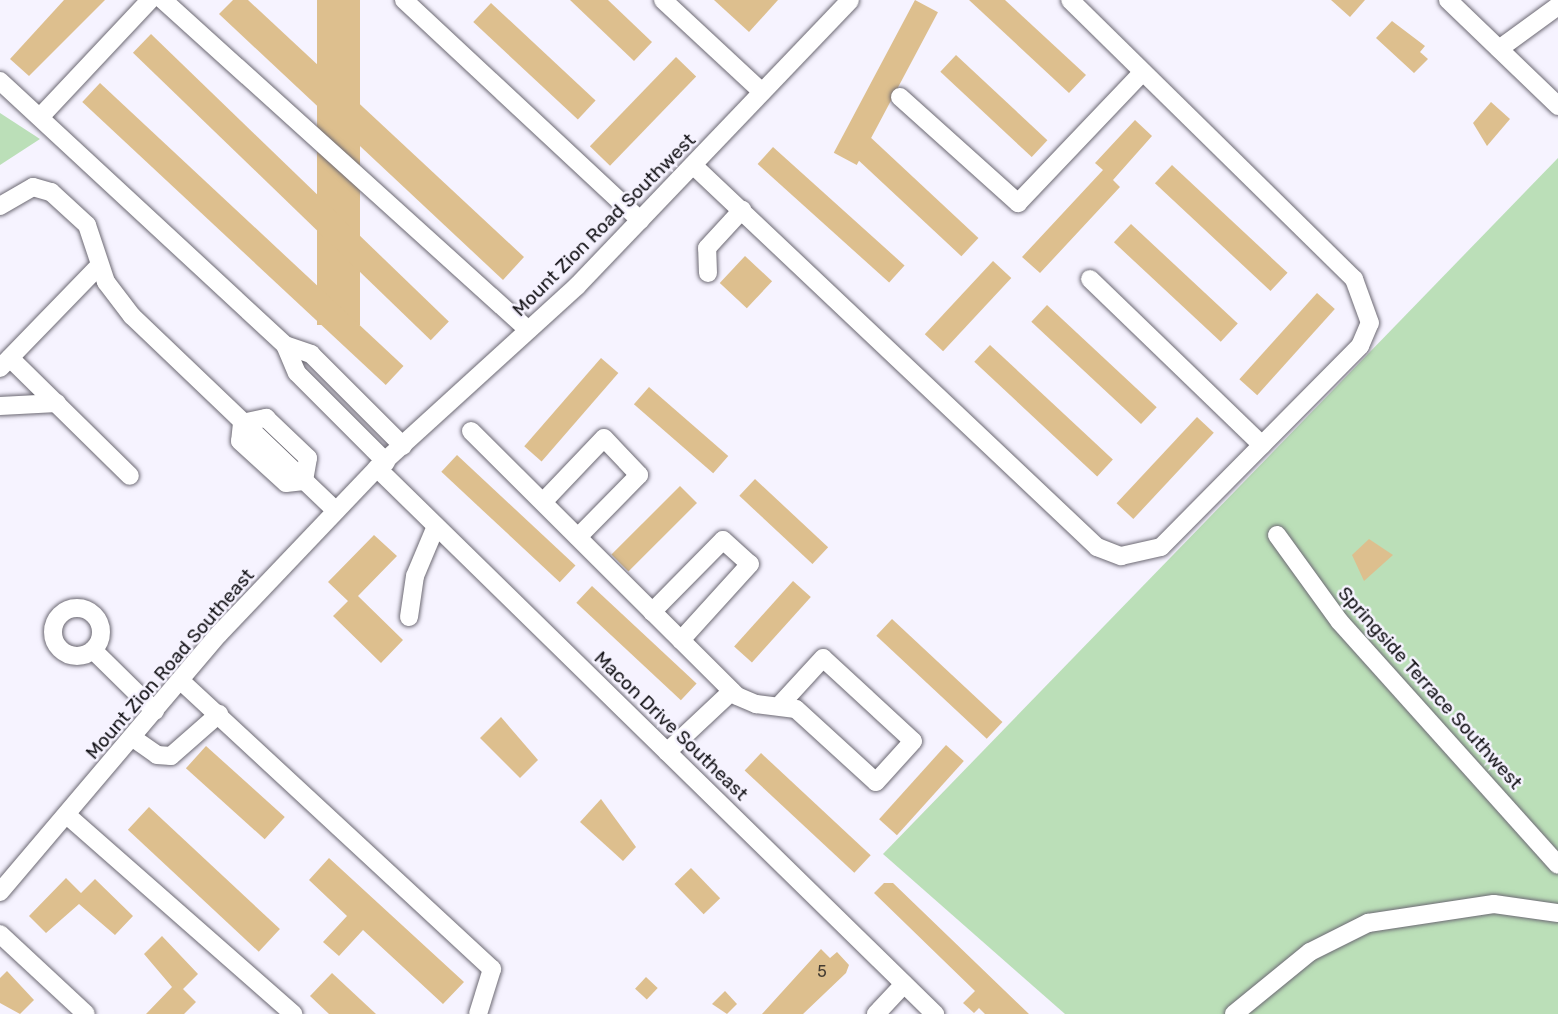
<!DOCTYPE html>
<html>
<head>
<meta charset="utf-8">
<style>
	body { margin:0 }
	#map { position:relative; width:1558px; height:1014px; overflow:hidden; background:#f6f3ff; font-family:Rubik,sans-serif }
	div>[style] { position:absolute }
	.green>* { inset:0; background:#bbdfb8 }
	.building>* { inset:0; background:#ddbf8e; transform-origin:0 0 }
	.roads { filter:drop-shadow(0 0 2px #6c6973) drop-shadow(0 0 2px #6c6973) }
	.minor>* { height:18px; margin:-9px; padding:0 9px; transform-origin:9px; border-radius:9px; background:#fff }
	.minor>.ring { margin:-9px; padding:0; box-sizing:content-box; background:none; border:18px solid #fff; border-radius:50% }
	span { translate:-50% -50%; white-space:nowrap; text-align:center; line-height:1.15; -webkit-text-stroke:5px #f6f3ff; paint-order:stroke }
	.number-label { font-size:16px; color:#443c32 }
	.number-label span { -webkit-text-stroke-width:0 }
	.street-label { font-size:19px; color:#111014 }
</style>
</head>
<body>
<div id="map">
	<div class="green">
		<i style="clip-path:polygon(0 113px,40px 139px,0 165px)"></i>
		<i style="clip-path:polygon(1558px 158px,1558px 1014px,1065px 1014px,883px 854px)"></i>
	</div>
	<div class="building">
		<i style="clip-path:polygon(64px 0,105px 0,29px 76px,10px 59px)"></i>
		<i style="clip-path:polygon(233px 0,248px 0,524px 257px,503px 280px,219px 14px)"></i>
		<i style="left:317px;top:0;width:43px;height:325px"></i>
		<i style="clip-path:polygon(570px 0,608px 0,652px 42px,634px 61px)"></i>
		<i style="clip-path:polygon(714px 0,778px 0,749px 32px)"></i>
		<i style="left:915px;top:0;width:26px;height:173px;rotate:28deg"></i>
		<i style="clip-path:polygon(969px 0,1005px 0,1086px 75px,1069px 93px)"></i>
		<i style="clip-path:polygon(1331px 0,1365px 0,1350px 17px)"></i>
		<i style="left:491px;top:3px;width:143px;height:26px;rotate:43deg"></i>
		<i style="clip-path:polygon(1392px 21px,1425px 46px,1420px 52px,1428px 59px,1414px 73px,1376px 38px)"></i>
		<i style="left:151px;top:34px;width:414px;height:26px;rotate:44deg"></i>
		<i style="left:956px;top:55px;width:125px;height:23px;rotate:43deg"></i>
		<i style="left:676px;top:57px;width:28px;height:124px;rotate:44deg"></i>
		<i style="left:100px;top:83px;width:415px;height:26px;rotate:43deg"></i>
		<i style="clip-path:polygon(1491px 102px,1510px 119px,1487px 146px,1473px 123px)"></i>
		<i style="clip-path:polygon(1135px 120px,1152px 136px,1113px 180px,1120px 187px,1040px 273px,1022px 257px,1103px 170px,1095px 163px)"></i>
		<i style="left:868px;top:135px;width:151px;height:25px;rotate:43deg"></i>
		<i style="left:773px;top:147px;width:177px;height:23px;rotate:42deg"></i>
		<i style="left:1172px;top:165px;width:158px;height:25px;rotate:43deg"></i>
		<i style="left:1131px;top:224px;width:146px;height:25px;rotate:43deg"></i>
		<i style="left:745px;top:256px;width:37px;height:37px;rotate:43deg"></i>
		<i style="left:993px;top:261px;width:25px;height:100px;rotate:43deg"></i>
		<i style="left:1317px;top:293px;width:24px;height:116px;rotate:42deg"></i>
		<i style="left:1047px;top:305px;width:150px;height:23px;rotate:43deg"></i>
		<i style="left:990px;top:345px;width:168px;height:23px;rotate:43deg"></i>
		<i style="left:601px;top:358px;width:23px;height:117px;rotate:41deg"></i>
		<i style="left:649px;top:387px;width:105px;height:23px;rotate:41deg"></i>
		<i style="left:1197px;top:417px;width:23px;height:118px;rotate:43deg"></i>
		<i style="left:457px;top:455px;width:162px;height:23px;rotate:43deg"></i>
		<i style="left:755px;top:479px;width:100px;height:23px;rotate:43deg"></i>
		<i style="left:680px;top:486px;width:24px;height:97px;rotate:45deg"></i>
		<i style="clip-path:polygon(374px 535px,397px 556px,358px 596px,403px 640px,381px 663px,333px 616px,348px 601px,328px 582px)"></i>
		<i style="clip-path:polygon(1369px 539px,1393px 555px,1364px 581px,1352px 555px)"></i>
		<i style="left:793px;top:581px;width:24px;height:88px;rotate:42deg"></i>
		<i style="left:592px;top:586px;width:143px;height:23px;rotate:43deg"></i>
		<i style="left:892px;top:619px;width:151px;height:23px;rotate:43deg"></i>
		<i style="clip-path:polygon(501px 717px,538px 760px,520px 778px,480px 738px)"></i>
		<i style="left:946px;top:745px;width:24px;height:100px;rotate:42deg"></i>
		<i style="left:206px;top:746px;width:106px;height:30px;rotate:42deg"></i>
		<i style="left:761px;top:753px;width:150px;height:24px;rotate:43deg"></i>
		<i style="clip-path:polygon(601px 799px,636px 847px,623px 861px,580px 822px)"></i>
		<i style="left:149px;top:807px;width:179px;height:31px;rotate:43deg"></i>
		<i style="clip-path:polygon(329px 858px,464px 982px,443px 1004px,363px 930px,339px 956px,323px 942px,347px 916px,309px 880px)"></i>
		<i style="left:691px;top:868px;width:42px;height:23px;rotate:46deg"></i>
		<i style="clip-path:polygon(66px 878px,81px 893px,95px 879px,133px 916px,115px 935px,79px 904px,46px 933px,29px 916px)"></i>
		<i style="clip-path:polygon(884px 883px,893px 883px,1029px 1014px,985px 1014px,979px 1008px,974px 1013px,963px 1003px,975px 991px,874px 893px)"></i>
		<i style="clip-path:polygon(162px 936px,198px 974px,183px 989px,196px 1002px,184px 1014px,146px 1014px,172px 987px,144px 954px)"></i>
		<i style="clip-path:polygon(821px 949px,830px 958px,837px 952px,849px 965px,846px 973px,803px 1014px,762px 1014px)"></i>
		<i style="clip-path:polygon(7px 971px,34px 1000px,20px 1014px,0 1003px,0 978px)"></i>
		<i style="clip-path:polygon(332px 973px,376px 1014px,329px 1014px,310px 996px)"></i>
		<i style="left:646px;top:977px;width:16px;height:16px;rotate:43deg"></i>
		<i style="clip-path:polygon(725px 991px,737px 1004px,727px 1014px,712px 1004px)"></i>
	</div>
	<div class="roads">
		<div class="minor">
			<i style="left:163px;top:0;width:492px;rotate:42.1deg"></i>
			<i style="left:404px;top:0;width:323px;rotate:43deg"></i>
			<i style="left:663px;top:0;width:135px;rotate:42.9deg"></i>
			<i style="left:1448px;top:0;width:153px;rotate:43.9deg"></i>
			<i style="left:1499px;top:49px;width:73px;rotate:-36.1deg"></i>
			<i style="left:0;top:81px;width:388px;rotate:42.8deg"></i>
			<i style="left:285px;top:345px;width:30px;rotate:67deg"></i>
			<i style="left:297px;top:373px;width:126px;rotate:45deg"></i>
			<i style="left:900px;top:97px;width:159px;rotate:41.9deg"></i>
			<i style="left:1018px;top:203px;width:180px;rotate:-46.4deg"></i>
			<i style="left:42px;top:115px;width:158px;rotate:-46.8deg"></i>
			<i style="left:694px;top:166px;width:555px;rotate:43.39deg"></i>
			<i style="left:1097px;top:547px;width:26px;rotate:21deg"></i>
			<i style="left:1121px;top:556px;width:41px;rotate:-12.7deg"></i>
			<i style="left:1161px;top:547px;width:283px;rotate:-45.3deg"></i>
			<i style="left:1360px;top:346px;width:25px;rotate:-67deg"></i>
			<i style="left:1370px;top:323px;width:47px;rotate:-110deg"></i>
			<i style="left:1354px;top:279px;width:398px;rotate:-135.5deg"></i>
			<i style="left:0;top:206px;width:38px;rotate:-30deg"></i>
			<i style="left:33px;top:187px;width:19px;rotate:16deg"></i>
			<i style="left:51px;top:192px;width:49px;rotate:42.5deg"></i>
			<i style="left:87px;top:225px;width:60px;rotate:71.6deg"></i>
			<i style="left:106px;top:282px;width:43px;rotate:52.6deg"></i>
			<i style="left:132px;top:316px;width:282px;rotate:43.7deg"></i>
			<i style="left:708px;top:273px;width:25px;rotate:-92deg"></i>
			<i style="left:707px;top:248px;width:52px;rotate:-47.4deg"></i>
			<i style="left:1090px;top:279px;width:239px;rotate:44deg"></i>
			<i style="left:285px;top:345px;width:28px;rotate:19deg"></i>
			<i style="left:311px;top:354px;width:130px;rotate:45deg"></i>
			<i style="left:10px;top:358px;width:168px;rotate:44.5deg"></i>
			<i style="left:0;top:368px;width:141px;rotate:-45.9deg"></i>
			<i style="left:0;top:406px;width:57px;rotate:-3deg"></i>
			<i style="left:242px;top:423px;width:25px;rotate:-12deg"></i>
			<i style="left:266px;top:418px;width:58px;rotate:43.6deg"></i>
			<i style="left:308px;top:458px;width:23px;rotate:100deg"></i>
			<i style="left:242px;top:423px;width:18px;rotate:96deg"></i>
			<i style="left:240px;top:441px;width:62px;rotate:42.4deg"></i>
			<i style="left:286px;top:483px;width:18px;rotate:-6deg"></i>
			<i style="left:471px;top:431px;width:375px;rotate:44.9deg"></i>
			<i style="left:737px;top:696px;width:21px;rotate:23deg"></i>
			<i style="left:756px;top:704px;width:40px;rotate:7.1deg"></i>
			<i style="left:796px;top:709px;width:108px;rotate:42.4deg"></i>
			<i style="left:876px;top:782px;width:55px;rotate:-47.9deg"></i>
			<i style="left:913px;top:741px;width:122px;rotate:-137.3deg"></i>
			<i style="left:823px;top:658px;width:65px;rotate:132.5deg"></i>
			<i style="left:377px;top:468px;width:781px;rotate:44.38deg"></i>
			<i style="left:543px;top:502px;width:88px;rotate:-46.4deg"></i>
			<i style="left:604px;top:438px;width:51px;rotate:46.6deg"></i>
			<i style="left:639px;top:475px;width:87px;rotate:134.5deg"></i>
			<i style="left:1277px;top:535px;width:107px;rotate:54.1deg"></i>
			<i style="left:1340px;top:622px;width:326px;rotate:48.1deg"></i>
			<i class="ring" style="left:53px;top:608px;width:30px;height:30px"></i>
			<i style="left:652px;top:612px;width:101px;rotate:-45.4deg"></i>
			<i style="left:723px;top:540px;width:36px;rotate:42deg"></i>
			<i style="left:750px;top:564px;width:103px;rotate:132.2deg"></i>
			<i style="left:409px;top:617px;width:41px;rotate:-81.7deg"></i>
			<i style="left:415px;top:576px;width:54px;rotate:-67.2deg"></i>
			<i style="left:93px;top:650px;width:87px;rotate:44.5deg"></i>
			<i style="left:181px;top:681px;width:424px;rotate:42.8deg"></i>
			<i style="left:492px;top:969px;width:47px;rotate:107.3deg"></i>
			<i style="left:133px;top:738px;width:29px;rotate:35deg"></i>
			<i style="left:157px;top:755px;width:14px;rotate:4deg"></i>
			<i style="left:171px;top:756px;width:64px;rotate:-41.2deg"></i>
			<i style="left:667px;top:752px;width:89px;rotate:-43.2deg"></i>
			<i style="left:68px;top:816px;width:300px;rotate:41.3deg"></i>
			<i style="left:0;top:892px;width:338px;rotate:-49.7deg"></i>
			<i style="left:219px;top:634px;width:229px;rotate:-46.4deg"></i>
			<i style="left:377px;top:468px;width:270px;rotate:-42.3deg"></i>
			<i style="left:577px;top:286px;width:395px;rotate:-46.3deg"></i>
			<i style="left:0;top:934px;width:117px;rotate:42.9deg"></i>
			<i style="left:876px;top:1014px;width:41px;rotate:-47deg"></i>
			<i style="left:1234px;top:1014px;width:98px;rotate:-39.2deg"></i>
			<i style="left:1310px;top:952px;width:65px;rotate:-26.6deg"></i>
			<i style="left:1368px;top:923px;width:127px;rotate:-8.6deg"></i>
			<i style="left:1494px;top:904px;width:65px;rotate:8deg"></i>
		</div>
	</div>
	<div class="number-label">
		<span style="left:822px;top:972px">5</span>
	</div>
	<div class="street-label">
		<span style="left:604px;top:225px;rotate:-45deg">Mount Zion Road Southwest</span>
		<span style="left:170px;top:664px;rotate:-49deg">Mount Zion Road Southeast</span>
		<span style="left:1430px;top:688px;rotate:48deg">Springside Terrace Southwest</span>
		<span style="left:671px;top:726px;rotate:44deg">Macon Drive Southeast</span>
	</div>
</div>
</body>
</html>
